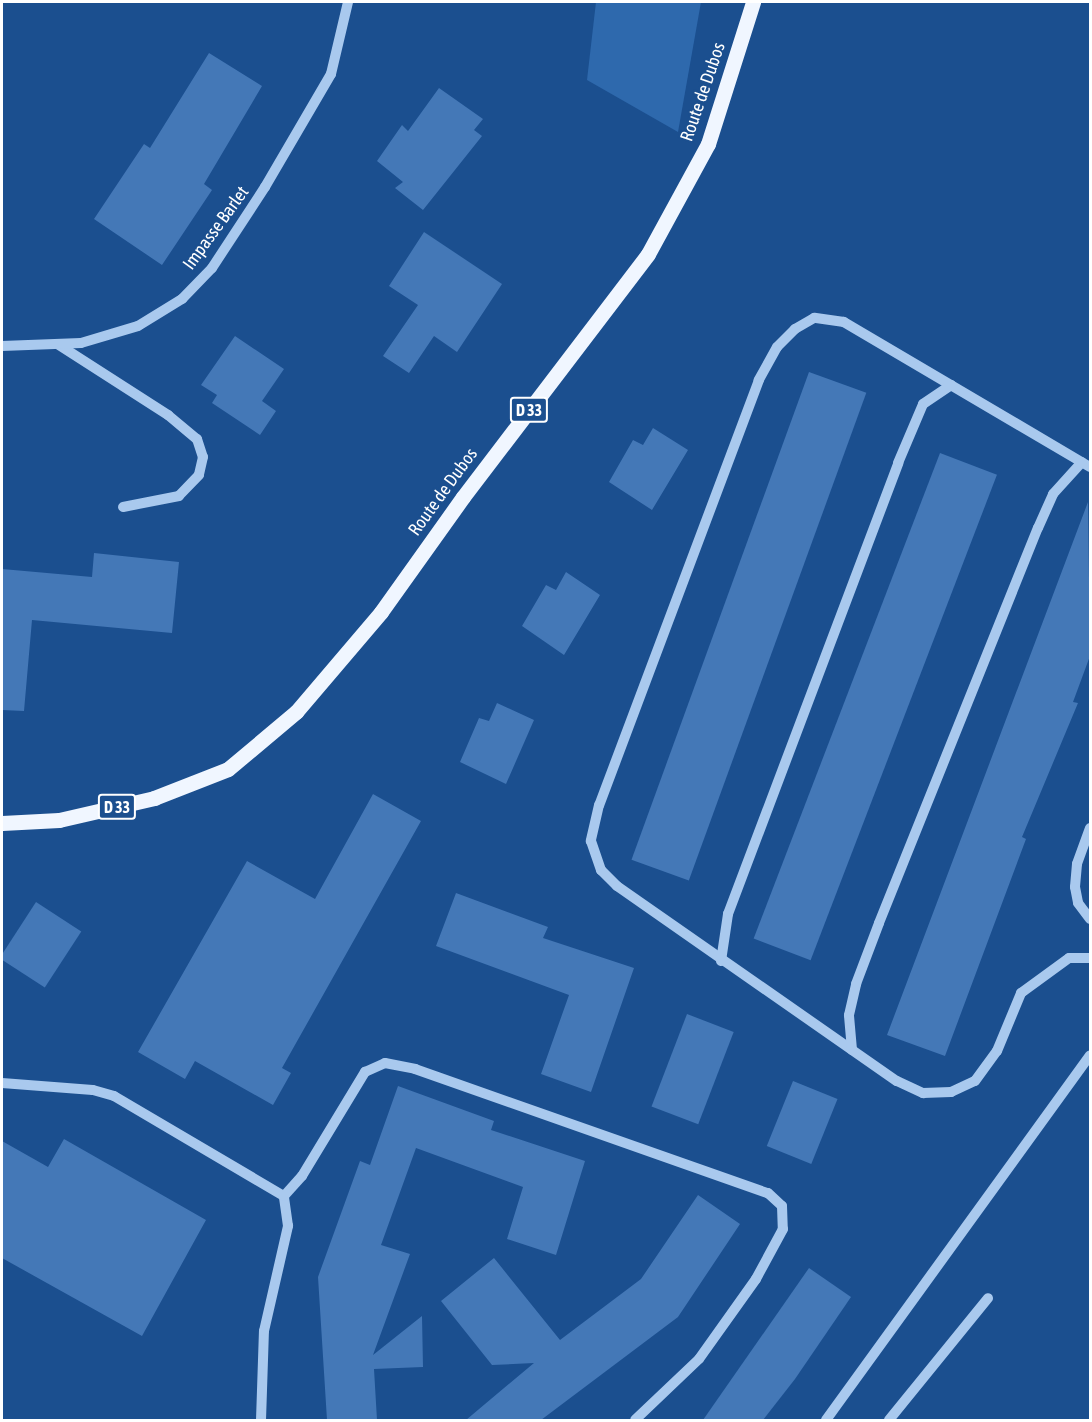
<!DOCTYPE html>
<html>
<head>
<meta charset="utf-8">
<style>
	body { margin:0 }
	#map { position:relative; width:1092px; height:1422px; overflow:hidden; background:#1b4f8f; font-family:"Asap Condensed",sans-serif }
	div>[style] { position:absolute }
	.green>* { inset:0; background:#2e69ad }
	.building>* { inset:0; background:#4478b7; transform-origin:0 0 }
	.minor>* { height:10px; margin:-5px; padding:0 5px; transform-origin:5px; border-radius:5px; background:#a9c9ee }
	.major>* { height:15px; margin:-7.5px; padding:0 7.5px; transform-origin:7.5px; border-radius:7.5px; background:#f0f6ff }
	span { translate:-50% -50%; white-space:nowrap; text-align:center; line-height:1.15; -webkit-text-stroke:4.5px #1b4f8f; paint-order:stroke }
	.shield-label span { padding:2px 4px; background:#1b4f8f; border:2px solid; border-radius:4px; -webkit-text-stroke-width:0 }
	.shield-label { font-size:16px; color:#fff; font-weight:700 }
	.street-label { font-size:18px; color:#fff }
	.frame { position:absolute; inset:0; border:3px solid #fff; pointer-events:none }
</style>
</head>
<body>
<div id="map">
	<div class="green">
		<i style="clip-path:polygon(596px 2px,701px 2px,678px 132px,587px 80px)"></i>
	</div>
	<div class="building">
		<i style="clip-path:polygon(209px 53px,262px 86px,204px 184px,212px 190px,162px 265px,94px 219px,144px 144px,150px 148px)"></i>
		<i style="clip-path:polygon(439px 88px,483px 119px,474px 130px,482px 136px,423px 210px,395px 188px,403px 182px,377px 161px,402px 125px,408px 131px)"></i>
		<i style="clip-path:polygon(424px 232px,502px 284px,457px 352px,434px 336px,409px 373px,383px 356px,418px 305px,389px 286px)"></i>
		<i style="clip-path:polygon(235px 336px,284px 369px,262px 401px,276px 411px,260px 435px,212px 403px,217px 395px,201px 385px)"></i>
		<i style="left:809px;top:372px;width:61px;height:519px;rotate:20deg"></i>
		<i style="clip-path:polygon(653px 428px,688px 450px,652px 510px,609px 482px,633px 440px,643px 445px)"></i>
		<i style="left:940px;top:453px;width:61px;height:520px;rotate:21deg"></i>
		<i style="clip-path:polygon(1088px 502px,1090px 656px,1073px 702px,1078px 703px,1022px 837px,1026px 839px,945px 1056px,887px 1035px)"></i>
		<i style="clip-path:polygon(94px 553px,179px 562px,172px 633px,32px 620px,24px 711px,2px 710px,2px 569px,92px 577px)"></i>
		<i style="clip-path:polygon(566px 572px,600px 595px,564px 655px,522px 626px,546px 585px,556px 590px)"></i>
		<i style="clip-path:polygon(497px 703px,534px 720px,506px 784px,460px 762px,479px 718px,489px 721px)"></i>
		<i style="clip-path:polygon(373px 794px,421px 821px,282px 1068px,291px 1073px,273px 1105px,195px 1061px,185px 1079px,138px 1052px,247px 861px,315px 899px)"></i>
		<i style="clip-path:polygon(456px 893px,548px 927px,543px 938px,634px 968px,591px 1092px,541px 1074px,569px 995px,436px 946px)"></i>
		<i style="left:36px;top:902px;width:54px;height:67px;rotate:33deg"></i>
		<i style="left:687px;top:1014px;width:50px;height:99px;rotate:21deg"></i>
		<i style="left:793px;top:1081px;width:48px;height:70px;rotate:22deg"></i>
		<i style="clip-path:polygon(398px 1086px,494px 1121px,491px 1130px,585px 1161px,556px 1255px,507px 1239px,523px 1187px,416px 1148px,381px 1245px,410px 1254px,373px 1355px,422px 1316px,423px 1367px,374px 1369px,377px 1420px,327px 1420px,318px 1277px,360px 1161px,370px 1165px)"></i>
		<i style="clip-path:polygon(64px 1139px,206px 1220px,142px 1336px,2px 1258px,2px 1141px,48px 1167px)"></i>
		<i style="clip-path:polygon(698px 1195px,740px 1224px,678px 1317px,541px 1420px,466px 1420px,534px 1363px,492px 1365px,441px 1301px,494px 1258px,560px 1340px,641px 1279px)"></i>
		<i style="clip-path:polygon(809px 1268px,851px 1297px,795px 1379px,763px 1420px,703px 1420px)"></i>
	</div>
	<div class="minor">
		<i style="left:59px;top:345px;width:130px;rotate:32.7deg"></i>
		<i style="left:168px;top:415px;width:38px;rotate:40deg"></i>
		<i style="left:197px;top:439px;width:19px;rotate:72deg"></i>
		<i style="left:203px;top:457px;width:18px;rotate:103deg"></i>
		<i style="left:199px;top:475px;width:29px;rotate:134deg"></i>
		<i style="left:179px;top:496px;width:57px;rotate:168.9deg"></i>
		<i style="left:2px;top:346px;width:79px;rotate:-2.2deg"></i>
		<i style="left:81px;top:343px;width:59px;rotate:-16.6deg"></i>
		<i style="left:138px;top:326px;width:52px;rotate:-31.5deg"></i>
		<i style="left:182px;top:299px;width:43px;rotate:-45.9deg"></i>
		<i style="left:212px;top:268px;width:97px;rotate:-56.8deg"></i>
		<i style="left:265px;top:187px;width:131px;rotate:-59.7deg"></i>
		<i style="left:331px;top:74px;width:74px;rotate:-76.7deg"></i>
		<i style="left:1090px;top:467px;width:286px;rotate:-149.5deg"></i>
		<i style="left:844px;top:322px;width:30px;rotate:-172deg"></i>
		<i style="left:814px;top:318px;width:22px;rotate:150deg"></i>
		<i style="left:795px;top:329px;width:25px;rotate:135deg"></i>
		<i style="left:777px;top:347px;width:38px;rotate:119deg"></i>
		<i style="left:759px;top:380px;width:454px;rotate:110.6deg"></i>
		<i style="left:599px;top:805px;width:37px;rotate:103deg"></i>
		<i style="left:591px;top:841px;width:31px;rotate:71deg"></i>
		<i style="left:601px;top:870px;width:23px;rotate:45deg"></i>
		<i style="left:617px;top:886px;width:341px;rotate:34.9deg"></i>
		<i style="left:897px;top:1081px;width:29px;rotate:25deg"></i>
		<i style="left:923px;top:1093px;width:28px;rotate:-2deg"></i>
		<i style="left:951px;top:1092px;width:26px;rotate:-25deg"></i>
		<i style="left:975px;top:1081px;width:37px;rotate:-54deg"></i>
		<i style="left:997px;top:1051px;width:63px;rotate:-67.5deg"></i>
		<i style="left:1021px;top:993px;width:59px;rotate:-36.1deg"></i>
		<i style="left:1069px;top:958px;width:21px"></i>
		<i style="left:1090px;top:828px;width:38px;rotate:110deg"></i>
		<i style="left:1077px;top:864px;width:23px;rotate:95deg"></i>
		<i style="left:1075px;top:887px;width:16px;rotate:79deg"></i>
		<i style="left:1078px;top:903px;width:20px;rotate:53deg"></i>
		<i style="left:721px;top:961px;width:48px;rotate:-81.5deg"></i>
		<i style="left:728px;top:914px;width:482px;rotate:-69.3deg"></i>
		<i style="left:898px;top:463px;width:64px;rotate:-67deg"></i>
		<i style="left:923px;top:404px;width:34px;rotate:-34deg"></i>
		<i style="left:852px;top:1050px;width:35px;rotate:-95deg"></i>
		<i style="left:849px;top:1015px;width:32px;rotate:-77deg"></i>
		<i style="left:856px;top:984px;width:65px;rotate:-69.3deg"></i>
		<i style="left:879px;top:923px;width:426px;rotate:-68.1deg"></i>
		<i style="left:1038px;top:528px;width:37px;rotate:-66deg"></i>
		<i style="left:1053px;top:494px;width:43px;rotate:-47.8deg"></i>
		<i style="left:2px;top:1083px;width:91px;rotate:4.4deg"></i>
		<i style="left:93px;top:1090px;width:22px;rotate:16deg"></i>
		<i style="left:114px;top:1096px;width:197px;rotate:30.5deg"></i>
		<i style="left:261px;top:1420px;width:89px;rotate:-88.1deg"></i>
		<i style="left:264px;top:1331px;width:108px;rotate:-77.1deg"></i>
		<i style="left:288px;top:1226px;width:30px;rotate:-98deg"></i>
		<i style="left:284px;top:1196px;width:27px;rotate:-48deg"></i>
		<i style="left:302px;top:1176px;width:122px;rotate:-58.8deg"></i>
		<i style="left:365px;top:1072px;width:22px;rotate:-24deg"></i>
		<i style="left:385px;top:1063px;width:31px;rotate:11deg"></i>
		<i style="left:415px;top:1069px;width:374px;rotate:19.4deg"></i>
		<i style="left:768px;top:1193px;width:19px;rotate:43deg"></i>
		<i style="left:782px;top:1206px;width:23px;rotate:88deg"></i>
		<i style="left:783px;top:1229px;width:57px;rotate:118.4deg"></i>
		<i style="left:756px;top:1279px;width:98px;rotate:125.5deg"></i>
		<i style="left:699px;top:1359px;width:88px;rotate:136.4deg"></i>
		<i style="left:826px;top:1420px;width:450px;rotate:-54.1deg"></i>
		<i style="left:889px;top:1420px;width:157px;rotate:-50.9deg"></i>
	</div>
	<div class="major">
		<i style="left:2px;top:823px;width:57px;rotate:-3deg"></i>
		<i style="left:59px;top:820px;width:98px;rotate:-13deg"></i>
		<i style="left:154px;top:798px;width:79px;rotate:-21.4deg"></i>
		<i style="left:228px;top:769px;width:89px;rotate:-40deg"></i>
		<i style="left:296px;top:712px;width:131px;rotate:-49.6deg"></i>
		<i style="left:381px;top:612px;width:141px;rotate:-54.5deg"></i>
		<i style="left:463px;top:497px;width:305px;rotate:-52.7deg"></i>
		<i style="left:648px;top:254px;width:125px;rotate:-61.4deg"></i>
		<i style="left:708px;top:144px;width:149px;rotate:-72.4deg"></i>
	</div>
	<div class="shield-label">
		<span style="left:529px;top:410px">D 33</span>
		<span style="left:117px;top:807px">D 33</span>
	</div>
	<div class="street-label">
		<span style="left:703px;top:92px;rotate:-71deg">Route de Dubos</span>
		<span style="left:216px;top:228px;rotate:-54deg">Impasse Barlet</span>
		<span style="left:443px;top:492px;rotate:-54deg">Route de Dubos</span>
	</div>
	<div class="frame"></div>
</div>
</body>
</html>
